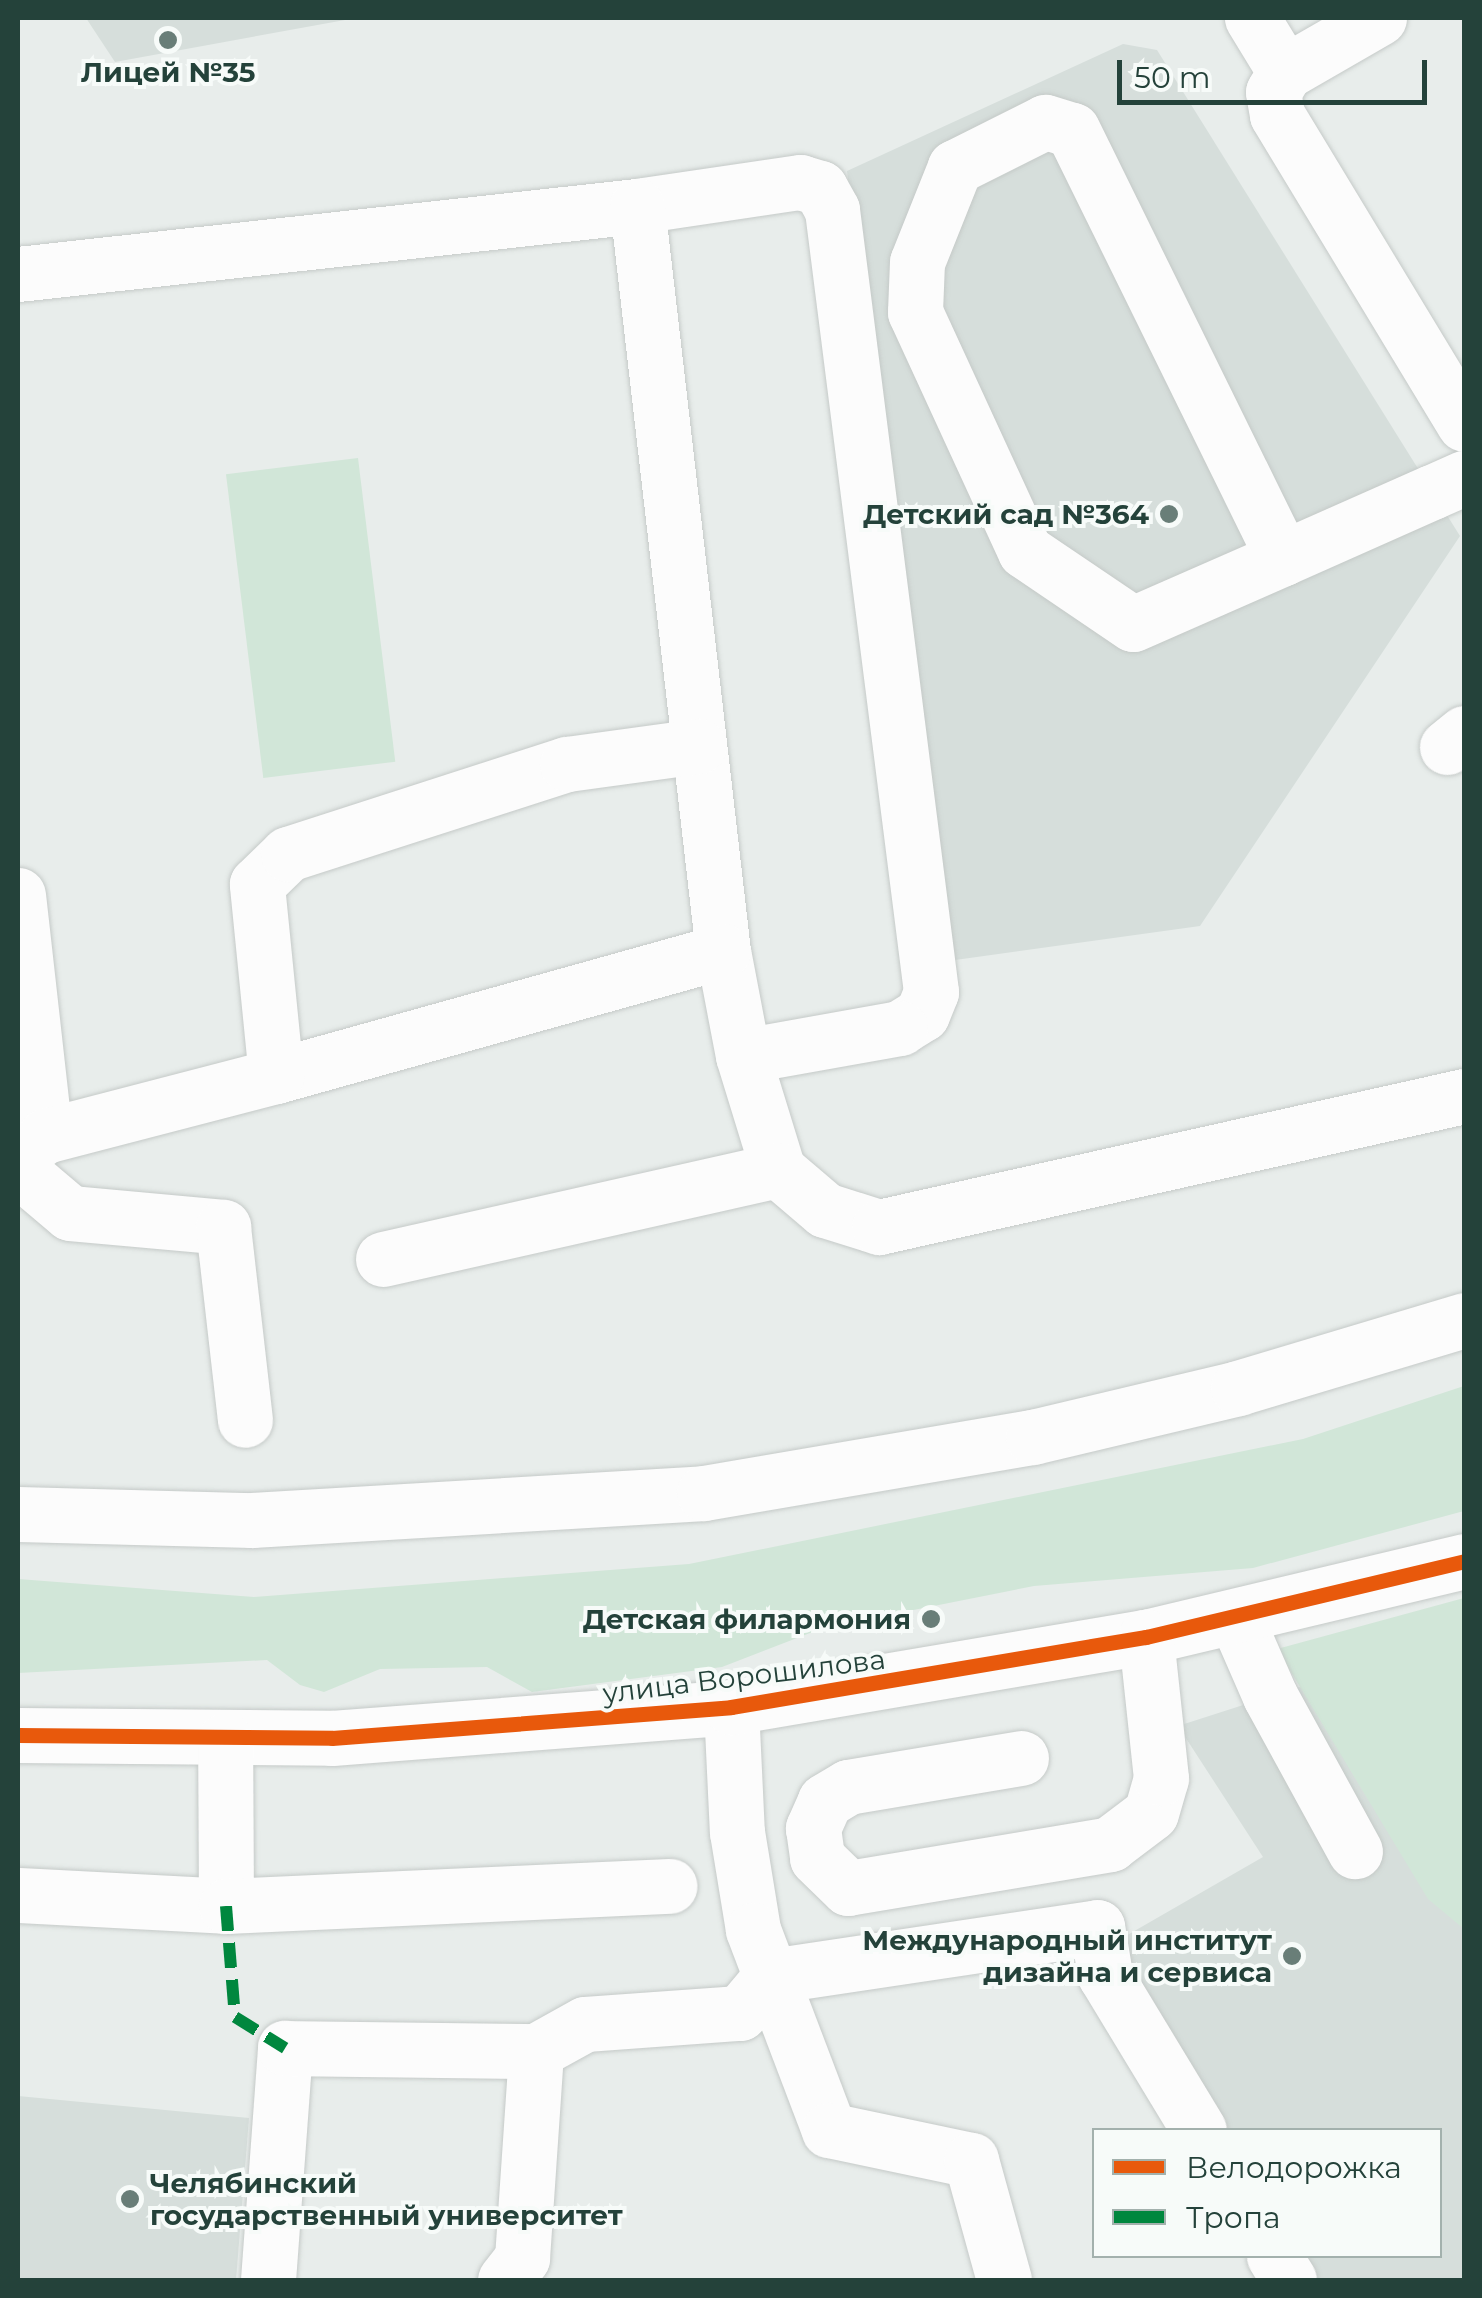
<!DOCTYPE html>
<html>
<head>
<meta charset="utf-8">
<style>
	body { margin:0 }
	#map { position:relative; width:1482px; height:2298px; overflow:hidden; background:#e8edeb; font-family:Montserrat,sans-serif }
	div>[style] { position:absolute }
	.built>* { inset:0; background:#d6dedb }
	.green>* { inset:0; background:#d1e6d8; transform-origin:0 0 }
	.roads { filter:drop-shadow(0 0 2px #c5cac8) drop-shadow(0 0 2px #c5cac8) }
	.minor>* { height:55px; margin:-27.5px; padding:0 27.5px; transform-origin:27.5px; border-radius:27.5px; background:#fcfcfc }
	.quiet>* { height:12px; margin-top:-6px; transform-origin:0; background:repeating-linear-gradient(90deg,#00873e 0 25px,transparent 0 37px) }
	.cycleway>* { height:15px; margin:-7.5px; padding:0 7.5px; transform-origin:7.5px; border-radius:7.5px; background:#e8590c }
	.dots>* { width:28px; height:28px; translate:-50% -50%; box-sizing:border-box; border:5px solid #f7fbf9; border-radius:50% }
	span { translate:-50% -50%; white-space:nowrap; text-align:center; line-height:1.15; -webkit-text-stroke:8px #f7fbf9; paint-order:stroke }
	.poi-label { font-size:28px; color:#24423a; font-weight:700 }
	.right { translate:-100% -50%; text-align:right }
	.left { translate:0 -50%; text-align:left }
	.street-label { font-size:28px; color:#24423a }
	.frame { position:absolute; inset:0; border:20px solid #24423a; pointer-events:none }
	.legend { position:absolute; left:1092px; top:2128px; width:350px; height:130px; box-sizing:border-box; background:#f7fbf9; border:2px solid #a3b1ad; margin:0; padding:12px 18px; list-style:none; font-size:30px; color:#24423a }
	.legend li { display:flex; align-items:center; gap:20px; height:50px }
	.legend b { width:50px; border:2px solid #a3b1ad }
	.scale { position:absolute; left:1117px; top:60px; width:310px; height:45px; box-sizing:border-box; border:5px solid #24423a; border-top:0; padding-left:12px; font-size:30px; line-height:35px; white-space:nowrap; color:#24423a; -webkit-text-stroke:8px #f7fbf9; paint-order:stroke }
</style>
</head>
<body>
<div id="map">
	<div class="built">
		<i style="clip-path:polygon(86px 18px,356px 18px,115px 62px)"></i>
		<i style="clip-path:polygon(1123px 44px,1157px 50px,1460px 536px,1200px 926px,948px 961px,847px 171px)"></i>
		<i style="clip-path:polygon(1464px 1634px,1464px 2280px,1307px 2280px,1292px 2256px,1440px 2256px,1440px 2130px,1218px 2130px,1117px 1941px,1263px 1857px,1178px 1726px)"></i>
		<i style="clip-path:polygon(18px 2096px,249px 2118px,236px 2280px,18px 2280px)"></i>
	</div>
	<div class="green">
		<i style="left:358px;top:458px;width:306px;height:133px;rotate:83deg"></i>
		<i style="clip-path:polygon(1464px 1386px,1464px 1511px,1253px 1568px,1034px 1586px,823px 1628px,722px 1667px,532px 1692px,487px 1667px,380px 1669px,324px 1692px,300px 1685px,267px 1660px,18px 1673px,18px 1579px,254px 1597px,689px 1564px,1303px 1439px)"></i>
		<i style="clip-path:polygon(1464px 1598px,1464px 1929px,1428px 1899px,1277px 1649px)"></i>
	</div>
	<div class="roads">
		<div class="minor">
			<i style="left:1252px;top:18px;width:63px;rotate:58.6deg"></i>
			<i style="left:1379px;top:18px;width:108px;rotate:150.1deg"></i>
			<i style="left:1285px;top:72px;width:23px;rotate:121deg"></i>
			<i style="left:1273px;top:92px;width:23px;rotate:80deg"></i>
			<i style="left:1277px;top:115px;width:361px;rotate:58.8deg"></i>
			<i style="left:637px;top:206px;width:165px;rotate:-8.4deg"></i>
			<i style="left:800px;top:182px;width:21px;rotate:17deg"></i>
			<i style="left:820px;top:188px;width:25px;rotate:61deg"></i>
			<i style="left:832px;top:210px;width:788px;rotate:82.78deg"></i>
			<i style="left:931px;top:992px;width:24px;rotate:112deg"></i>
			<i style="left:922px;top:1014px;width:26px;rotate:148deg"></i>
			<i style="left:900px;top:1028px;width:159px;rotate:169.9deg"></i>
			<i style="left:18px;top:274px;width:623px;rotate:-6.27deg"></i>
			<i style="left:637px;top:206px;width:750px;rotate:83.42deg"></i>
			<i style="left:723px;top:951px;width:107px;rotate:79.2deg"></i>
			<i style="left:743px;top:1056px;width:119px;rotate:72.9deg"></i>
			<i style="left:1283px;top:558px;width:477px;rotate:-116.2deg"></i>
			<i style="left:1072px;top:130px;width:28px;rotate:-163deg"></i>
			<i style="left:1045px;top:122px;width:101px;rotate:153.4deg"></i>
			<i style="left:955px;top:167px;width:102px;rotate:111.8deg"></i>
			<i style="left:917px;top:262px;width:50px;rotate:92.3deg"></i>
			<i style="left:915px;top:312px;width:263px;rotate:65.3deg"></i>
			<i style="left:1025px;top:551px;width:130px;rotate:34.1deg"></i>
			<i style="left:1133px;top:624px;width:164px;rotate:-23.7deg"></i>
			<i style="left:1283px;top:558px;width:163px;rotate:-23.9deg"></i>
			<i style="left:1432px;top:492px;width:35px;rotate:-24deg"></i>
			<i style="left:1447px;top:747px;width:22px;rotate:-39deg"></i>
			<i style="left:18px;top:895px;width:243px;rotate:83.6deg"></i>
			<i style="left:276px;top:1076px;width:464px;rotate:-15.6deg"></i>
			<i style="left:18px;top:1156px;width:34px;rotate:-37deg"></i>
			<i style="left:45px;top:1136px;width:239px;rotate:-14.6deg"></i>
			<i style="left:276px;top:1076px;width:193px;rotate:-95.7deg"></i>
			<i style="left:257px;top:884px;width:43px;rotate:-44.1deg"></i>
			<i style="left:288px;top:854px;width:293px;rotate:-17.9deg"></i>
			<i style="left:567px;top:764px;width:133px;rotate:-7.8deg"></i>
			<i style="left:18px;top:1169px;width:68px;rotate:40.2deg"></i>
			<i style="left:70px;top:1213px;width:154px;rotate:5.2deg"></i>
			<i style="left:223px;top:1227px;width:194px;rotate:83.5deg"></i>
			<i style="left:383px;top:1259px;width:405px;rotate:-12.7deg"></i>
			<i style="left:778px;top:1170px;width:62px;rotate:40.4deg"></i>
			<i style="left:825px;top:1210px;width:57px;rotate:17.5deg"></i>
			<i style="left:879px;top:1227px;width:599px;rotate:-12.62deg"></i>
			<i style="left:18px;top:1514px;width:234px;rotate:1.5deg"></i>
			<i style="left:252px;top:1520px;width:453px;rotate:-3.4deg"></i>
			<i style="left:704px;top:1493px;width:334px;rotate:-9.7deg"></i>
			<i style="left:1033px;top:1437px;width:211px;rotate:-13.4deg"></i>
			<i style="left:1238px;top:1388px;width:236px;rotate:-16.7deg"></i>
			<i style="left:1236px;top:1618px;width:85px;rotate:66.4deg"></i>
			<i style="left:1270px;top:1696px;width:177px;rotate:61.3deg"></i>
			<i style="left:731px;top:1707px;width:125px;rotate:87.3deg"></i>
			<i style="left:737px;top:1832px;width:99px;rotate:80.7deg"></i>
			<i style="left:753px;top:1930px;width:214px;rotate:69.2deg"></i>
			<i style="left:829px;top:2130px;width:145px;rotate:11.9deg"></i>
			<i style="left:971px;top:2160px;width:124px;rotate:74.6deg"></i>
			<i style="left:18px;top:1735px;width:314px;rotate:0.5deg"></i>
			<i style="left:332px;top:1738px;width:400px;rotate:-4.4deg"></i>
			<i style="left:731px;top:1707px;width:421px;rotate:-9.6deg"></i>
			<i style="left:1146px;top:1637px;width:327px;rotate:-13.4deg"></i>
			<i style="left:1021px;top:1758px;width:175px;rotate:170.5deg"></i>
			<i style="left:848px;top:1787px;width:27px;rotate:149deg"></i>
			<i style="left:825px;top:1801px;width:30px;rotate:114deg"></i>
			<i style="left:813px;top:1828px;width:30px;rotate:82deg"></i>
			<i style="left:817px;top:1858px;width:43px;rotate:44.1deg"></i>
			<i style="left:848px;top:1888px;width:266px;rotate:-9.5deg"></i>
			<i style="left:1110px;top:1844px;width:51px;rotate:-37.1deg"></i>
			<i style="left:1151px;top:1813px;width:36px;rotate:-74deg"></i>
			<i style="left:1161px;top:1778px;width:142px;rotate:-96.1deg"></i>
			<i style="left:18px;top:1895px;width:208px;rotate:3deg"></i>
			<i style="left:226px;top:1906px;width:166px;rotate:-90.3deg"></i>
			<i style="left:226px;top:1906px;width:444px;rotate:-2.6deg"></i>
			<i style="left:1274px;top:2256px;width:28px;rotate:58deg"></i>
			<i style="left:268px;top:2280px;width:233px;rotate:-85.8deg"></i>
			<i style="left:285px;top:2048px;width:251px;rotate:0.7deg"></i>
			<i style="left:505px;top:2280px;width:28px;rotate:-52deg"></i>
			<i style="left:522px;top:2258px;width:207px;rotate:-86.1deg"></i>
			<i style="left:536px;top:2051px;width:56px;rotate:-28.9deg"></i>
			<i style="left:585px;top:2024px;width:155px;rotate:-4.1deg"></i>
			<i style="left:740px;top:2013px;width:48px;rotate:-50deg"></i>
			<i style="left:771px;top:1976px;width:330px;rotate:-8.5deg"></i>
			<i style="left:1097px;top:1927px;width:49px;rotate:80.5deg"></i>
			<i style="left:1105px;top:1975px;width:181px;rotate:58.8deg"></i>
		</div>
	</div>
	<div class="quiet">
		<i style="left:226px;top:1906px;width:111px;rotate:85.4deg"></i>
		<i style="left:235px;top:2017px;width:59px;rotate:31.8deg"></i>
	</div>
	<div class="cycleway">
		<i style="left:18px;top:1735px;width:314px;rotate:0.5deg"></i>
		<i style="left:332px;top:1738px;width:400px;rotate:-4.4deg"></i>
		<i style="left:731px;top:1707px;width:421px;rotate:-9.6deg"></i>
		<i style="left:1146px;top:1637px;width:327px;rotate:-13.4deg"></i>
	</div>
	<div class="dots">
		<i style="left:168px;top:40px;background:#697e78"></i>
		<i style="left:1169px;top:514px;background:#697e78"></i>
		<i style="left:931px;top:1619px;background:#697e78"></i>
		<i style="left:1292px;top:1956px;background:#697e78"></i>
		<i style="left:130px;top:2199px;background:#697e78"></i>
	</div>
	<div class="poi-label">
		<span style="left:168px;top:72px">Лицей №35</span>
		<span class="right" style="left:1149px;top:514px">Детский сад №364</span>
		<span class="right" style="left:911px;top:1619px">Детская филармония</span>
		<span class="right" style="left:1272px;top:1956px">Международный институт<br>дизайна и сервиса</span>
		<span class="left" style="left:150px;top:2199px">Челябинский<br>государственный университет</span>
	</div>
	<div class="street-label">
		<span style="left:744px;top:1676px;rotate:-7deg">улица Ворошилова</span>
	</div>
	<div class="frame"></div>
	<ul class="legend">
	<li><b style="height:12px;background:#e8590c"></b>Велодорожка</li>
	<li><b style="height:12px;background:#00873e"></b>Тропа</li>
	</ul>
	<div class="scale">50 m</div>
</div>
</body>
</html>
